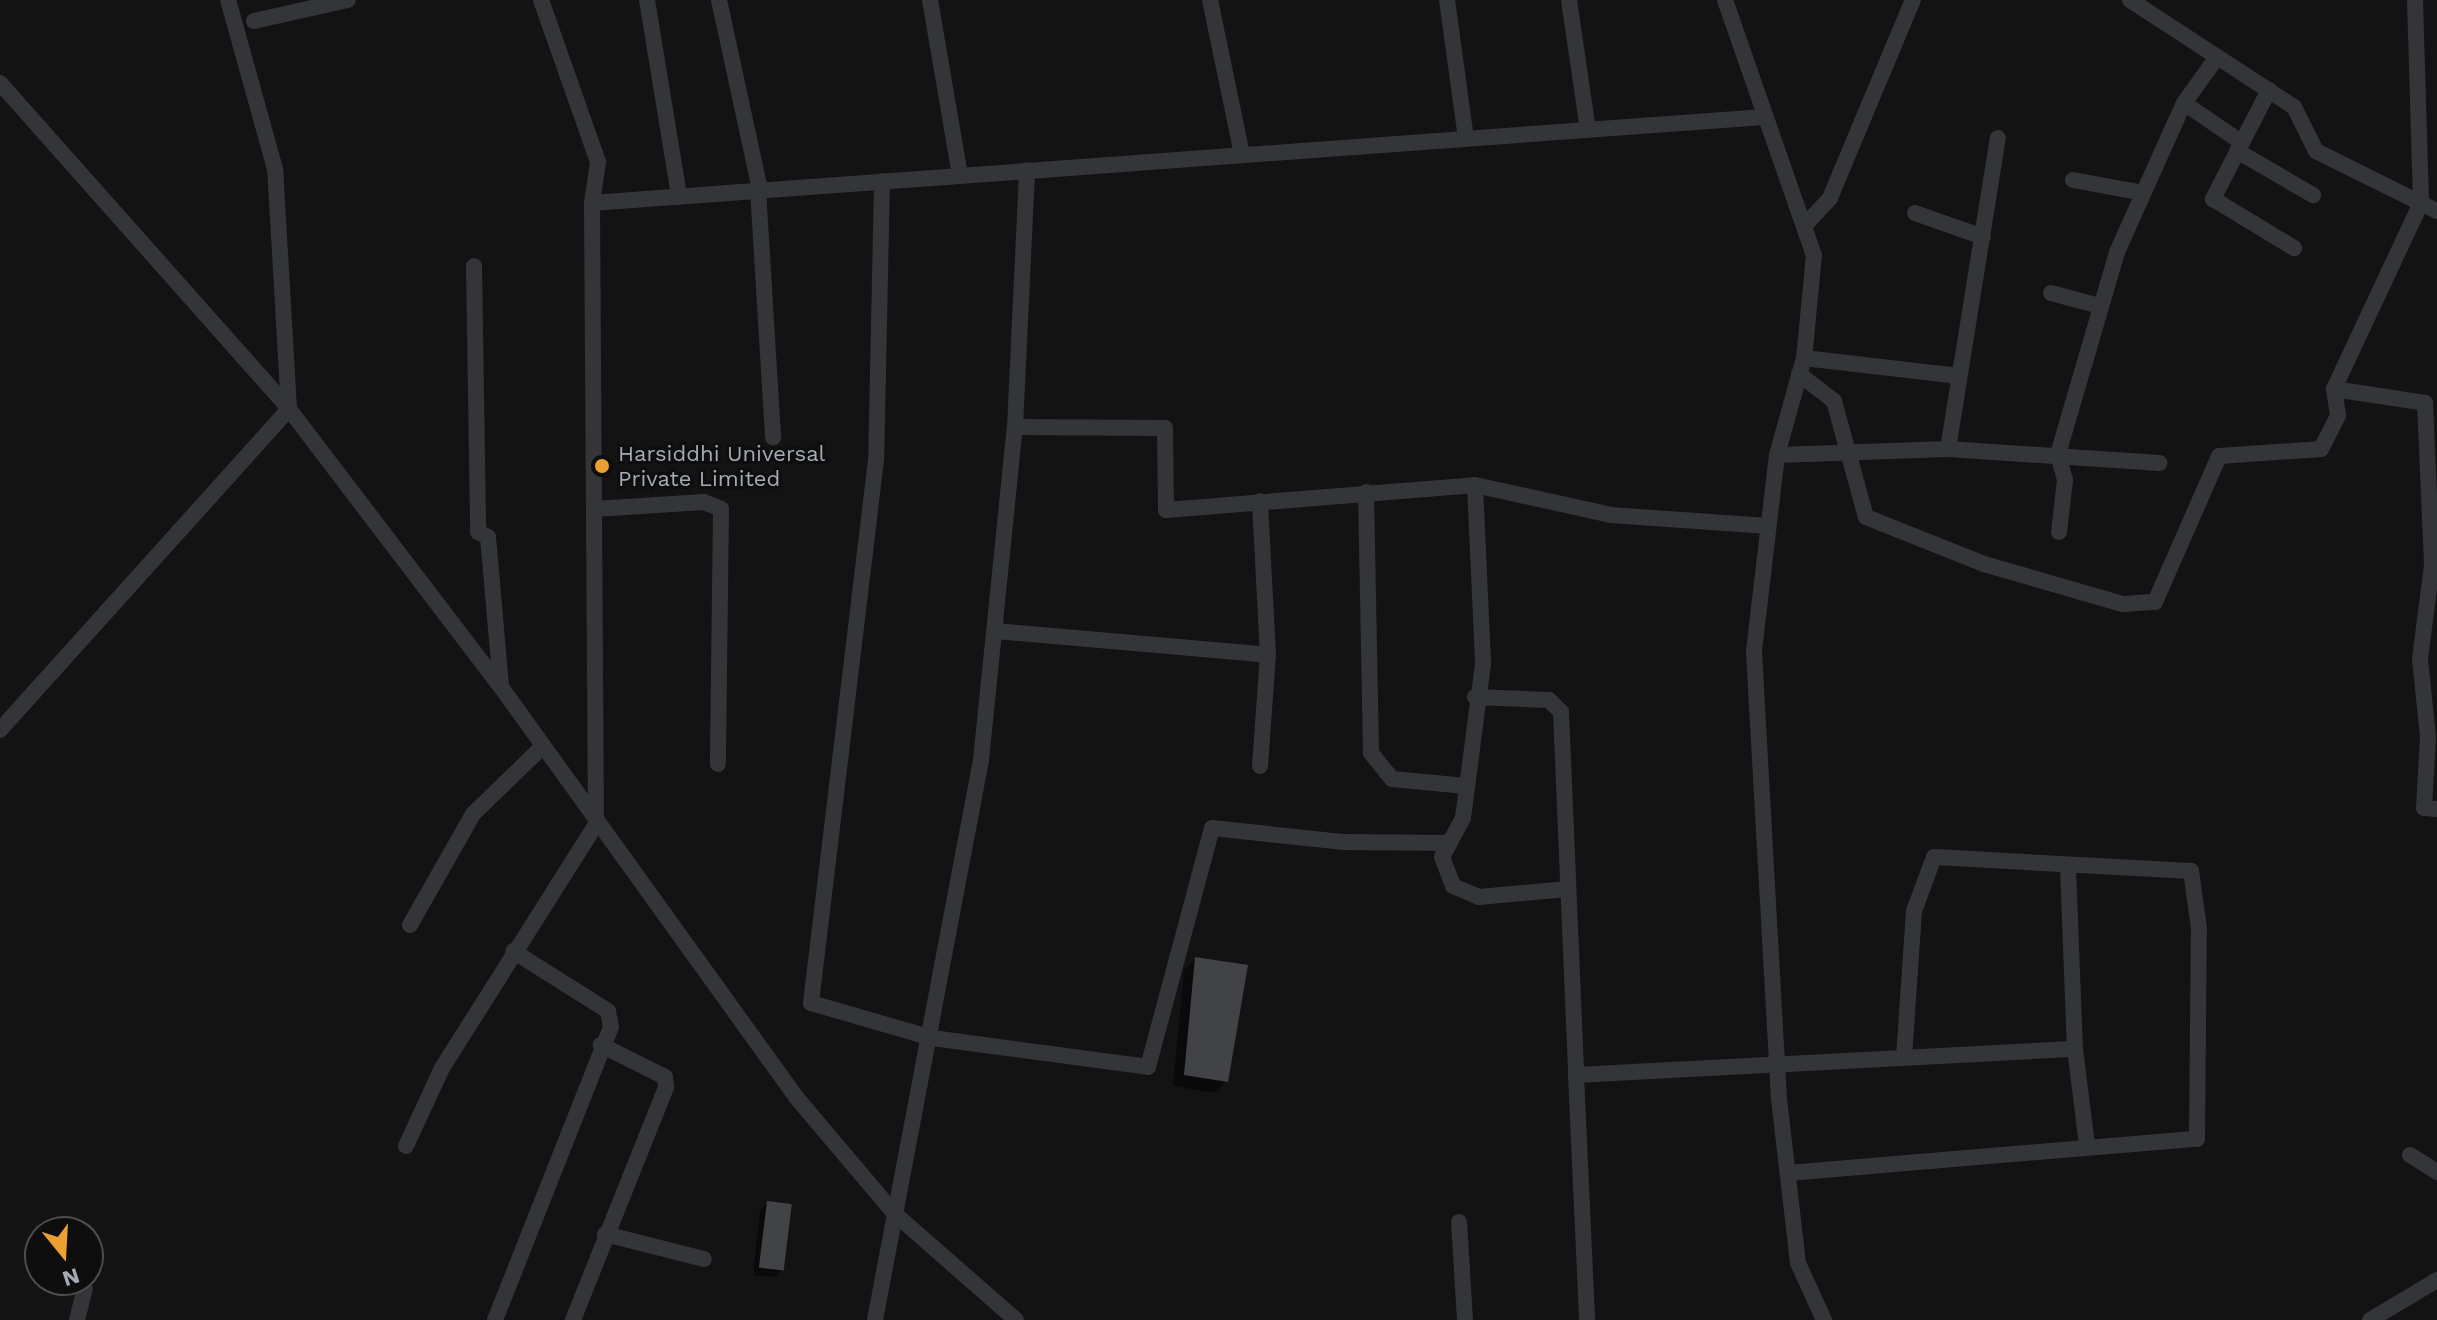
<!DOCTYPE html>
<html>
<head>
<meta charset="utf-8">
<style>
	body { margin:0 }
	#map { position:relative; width:2437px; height:1320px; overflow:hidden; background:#131314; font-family:"Work Sans",sans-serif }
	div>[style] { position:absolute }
	.shadow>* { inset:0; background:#0007 }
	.building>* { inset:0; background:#424347; transform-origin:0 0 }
	.street>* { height:16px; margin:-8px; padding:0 8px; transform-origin:8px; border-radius:8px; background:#343539 }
	.dots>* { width:22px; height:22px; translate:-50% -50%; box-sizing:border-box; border:4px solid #0e0e0f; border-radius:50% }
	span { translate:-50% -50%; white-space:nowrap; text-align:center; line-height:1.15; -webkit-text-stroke:6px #0e0e0f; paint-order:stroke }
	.poi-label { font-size:22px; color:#a5abb5 }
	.left { translate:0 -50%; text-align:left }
	.north { position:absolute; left:24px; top:1216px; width:80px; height:80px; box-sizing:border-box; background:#0e0e0f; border:2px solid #4a4d51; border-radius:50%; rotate:162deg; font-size:22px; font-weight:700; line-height:32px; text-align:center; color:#a5abb5 }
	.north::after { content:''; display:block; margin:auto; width:28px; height:36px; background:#eda032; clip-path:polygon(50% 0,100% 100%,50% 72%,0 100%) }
</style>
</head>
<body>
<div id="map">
	<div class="shadow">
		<i style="clip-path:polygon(1196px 959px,1226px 1081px,1214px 1093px,1173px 1086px,1184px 970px)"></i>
		<i style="clip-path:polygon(768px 1203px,782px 1270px,775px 1277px,753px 1275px,760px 1210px)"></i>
	</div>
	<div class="building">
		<i style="clip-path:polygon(1195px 957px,1248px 965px,1228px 1082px,1184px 1075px)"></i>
		<i style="left:767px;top:1201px;width:25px;height:67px;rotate:7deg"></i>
	</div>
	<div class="street">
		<i style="left:541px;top:0;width:172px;rotate:70.6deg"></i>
		<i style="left:598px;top:162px;width:41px;rotate:98.3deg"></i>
		<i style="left:647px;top:0;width:199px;rotate:80.7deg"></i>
		<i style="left:719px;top:0;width:194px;rotate:77.8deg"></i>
		<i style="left:930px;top:0;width:178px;rotate:80.3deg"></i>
		<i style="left:1210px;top:0;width:158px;rotate:78.3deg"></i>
		<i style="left:1447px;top:0;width:139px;rotate:82.2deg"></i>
		<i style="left:1569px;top:0;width:131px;rotate:81.7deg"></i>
		<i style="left:1725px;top:0;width:270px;rotate:70.8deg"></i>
		<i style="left:1814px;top:255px;width:103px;rotate:95.5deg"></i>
		<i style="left:1804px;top:358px;width:101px;rotate:105.6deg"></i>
		<i style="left:1777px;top:455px;width:198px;rotate:96.7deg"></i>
		<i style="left:1754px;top:652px;width:448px;rotate:86.8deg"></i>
		<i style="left:1779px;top:1099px;width:165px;rotate:83.4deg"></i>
		<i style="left:1798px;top:1263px;width:63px;rotate:65.5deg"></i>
		<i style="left:2130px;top:0;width:196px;rotate:33.1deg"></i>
		<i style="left:2294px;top:107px;width:49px;rotate:63.4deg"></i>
		<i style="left:2316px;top:151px;width:135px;rotate:26.4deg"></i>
		<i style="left:2415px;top:0;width:203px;rotate:88.3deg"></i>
		<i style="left:2421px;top:203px;width:205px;rotate:115.1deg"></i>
		<i style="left:2334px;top:389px;width:92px;rotate:8.7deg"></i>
		<i style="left:2425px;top:403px;width:162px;rotate:87.5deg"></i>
		<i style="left:2432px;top:565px;width:95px;rotate:97.3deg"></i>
		<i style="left:2420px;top:659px;width:78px;rotate:84.1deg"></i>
		<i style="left:2428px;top:737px;width:71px;rotate:93.2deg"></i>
		<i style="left:2424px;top:808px;width:13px;rotate:4deg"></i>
		<i style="left:254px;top:21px;width:96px;rotate:-12.6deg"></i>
		<i style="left:0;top:83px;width:436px;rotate:48.4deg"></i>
		<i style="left:289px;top:409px;width:350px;rotate:52.7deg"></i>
		<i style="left:501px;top:687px;width:505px;rotate:54.26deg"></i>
		<i style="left:796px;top:1097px;width:153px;rotate:49.8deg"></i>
		<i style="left:895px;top:1214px;width:161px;rotate:41.2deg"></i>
		<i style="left:2269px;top:90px;width:123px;rotate:117.2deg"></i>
		<i style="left:2213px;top:199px;width:95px;rotate:31.2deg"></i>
		<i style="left:2184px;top:103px;width:69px;rotate:34.4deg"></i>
		<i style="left:2237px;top:151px;width:88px;rotate:30.1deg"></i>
		<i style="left:2073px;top:180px;width:71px;rotate:10.5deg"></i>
		<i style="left:882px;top:181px;width:279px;rotate:91.2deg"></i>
		<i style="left:876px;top:460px;width:547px;rotate:96.83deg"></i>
		<i style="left:811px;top:1003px;width:126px;rotate:16.1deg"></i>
		<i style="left:932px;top:1038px;width:218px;rotate:7.6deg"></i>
		<i style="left:1148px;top:1067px;width:247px;rotate:-75deg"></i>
		<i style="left:1212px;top:828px;width:133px;rotate:6.1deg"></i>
		<i style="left:1344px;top:842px;width:106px;rotate:0.5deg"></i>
		<i style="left:758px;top:190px;width:248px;rotate:86.5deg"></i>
		<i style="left:1915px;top:213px;width:72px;rotate:19.4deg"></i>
		<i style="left:1806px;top:224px;width:35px;rotate:-47deg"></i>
		<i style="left:1830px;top:198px;width:215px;rotate:-67.3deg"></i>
		<i style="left:474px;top:266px;width:266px;rotate:89.1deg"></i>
		<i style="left:478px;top:532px;width:11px;rotate:27deg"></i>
		<i style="left:488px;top:537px;width:149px;rotate:85deg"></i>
		<i style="left:2051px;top:293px;width:51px;rotate:14.9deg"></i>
		<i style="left:1804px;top:358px;width:156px;rotate:6.6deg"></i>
		<i style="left:1799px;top:374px;width:44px;rotate:37.6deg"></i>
		<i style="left:1834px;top:401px;width:120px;rotate:74.6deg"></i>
		<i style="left:1866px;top:517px;width:127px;rotate:21.7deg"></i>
		<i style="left:1984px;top:564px;width:145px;rotate:16.1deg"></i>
		<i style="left:2123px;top:604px;width:32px;rotate:-4deg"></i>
		<i style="left:2155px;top:602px;width:159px;rotate:-66.3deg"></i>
		<i style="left:2219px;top:456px;width:102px;rotate:-3.9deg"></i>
		<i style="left:2321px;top:449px;width:38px;rotate:-63deg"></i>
		<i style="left:2338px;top:415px;width:26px;rotate:-99deg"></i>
		<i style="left:1015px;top:427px;width:150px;rotate:0.4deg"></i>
		<i style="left:1165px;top:428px;width:82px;rotate:89.3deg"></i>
		<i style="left:1166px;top:510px;width:310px;rotate:-4.6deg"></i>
		<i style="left:1475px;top:485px;width:139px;rotate:12.4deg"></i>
		<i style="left:1611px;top:515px;width:157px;rotate:4deg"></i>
		<i style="left:1948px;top:449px;width:212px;rotate:3.8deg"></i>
		<i style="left:1777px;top:455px;width:171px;rotate:-2deg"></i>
		<i style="left:1948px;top:449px;width:315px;rotate:-80.9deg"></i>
		<i style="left:1475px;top:485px;width:179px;rotate:87.4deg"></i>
		<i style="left:1483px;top:664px;width:155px;rotate:97.4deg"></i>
		<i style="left:1463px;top:818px;width:44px;rotate:118.3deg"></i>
		<i style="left:1442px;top:857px;width:31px;rotate:69deg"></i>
		<i style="left:1453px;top:886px;width:28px;rotate:23deg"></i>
		<i style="left:1479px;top:897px;width:89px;rotate:-5.1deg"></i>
		<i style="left:1366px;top:492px;width:261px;rotate:88.9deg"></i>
		<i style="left:1371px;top:753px;width:33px;rotate:51deg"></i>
		<i style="left:1392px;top:779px;width:74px;rotate:5.4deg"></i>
		<i style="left:594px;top:509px;width:110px;rotate:-3.6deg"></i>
		<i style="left:704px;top:502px;width:18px;rotate:22deg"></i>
		<i style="left:721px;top:509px;width:255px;rotate:90.7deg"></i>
		<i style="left:2059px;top:532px;width:52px;rotate:-83.4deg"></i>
		<i style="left:2065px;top:480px;width:27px;rotate:-105deg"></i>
		<i style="left:2058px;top:454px;width:210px;rotate:-73.7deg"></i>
		<i style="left:2117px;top:252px;width:163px;rotate:-65.8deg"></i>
		<i style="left:2184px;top:103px;width:57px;rotate:-54.3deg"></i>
		<i style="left:996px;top:631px;width:273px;rotate:5deg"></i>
		<i style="left:1475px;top:697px;width:74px;rotate:2.3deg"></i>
		<i style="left:1549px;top:700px;width:17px;rotate:45deg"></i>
		<i style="left:1561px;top:712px;width:363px;rotate:87.6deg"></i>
		<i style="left:1576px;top:1075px;width:500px;rotate:-3deg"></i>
		<i style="left:0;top:730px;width:432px;rotate:-48deg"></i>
		<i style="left:289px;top:409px;width:240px;rotate:-93.3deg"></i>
		<i style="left:275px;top:169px;width:175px;rotate:-105.5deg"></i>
		<i style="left:1260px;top:766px;width:111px;rotate:-85.9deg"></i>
		<i style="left:1268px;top:655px;width:154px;rotate:-93deg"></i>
		<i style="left:2068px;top:868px;width:181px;rotate:87.8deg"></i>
		<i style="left:2075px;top:1049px;width:98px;rotate:82.9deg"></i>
		<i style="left:410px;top:925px;width:128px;rotate:-60.4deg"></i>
		<i style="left:473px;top:814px;width:93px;rotate:-44.1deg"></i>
		<i style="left:1576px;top:1075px;width:245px;rotate:87.4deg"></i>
		<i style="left:406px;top:1146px;width:86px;rotate:-65.2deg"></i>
		<i style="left:442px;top:1068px;width:289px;rotate:-57.7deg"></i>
		<i style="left:596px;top:824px;width:621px;rotate:-90.37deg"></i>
		<i style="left:592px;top:203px;width:1175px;rotate:-4.2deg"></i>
		<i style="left:2410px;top:1155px;width:32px;rotate:32deg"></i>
		<i style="left:1788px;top:1173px;width:410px;rotate:-4.8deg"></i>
		<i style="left:2197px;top:1139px;width:211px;rotate:-89.5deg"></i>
		<i style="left:2199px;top:928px;width:58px;rotate:-98deg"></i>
		<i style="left:2191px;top:871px;width:257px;rotate:-176.9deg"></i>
		<i style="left:1934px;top:857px;width:58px;rotate:110.3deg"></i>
		<i style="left:1914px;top:911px;width:145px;rotate:93.9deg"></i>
		<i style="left:1459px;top:1222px;width:98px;rotate:86.5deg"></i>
		<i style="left:605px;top:1234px;width:102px;rotate:14.2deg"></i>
		<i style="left:77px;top:1320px;width:32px;rotate:-76deg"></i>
		<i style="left:495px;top:1320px;width:315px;rotate:-68.4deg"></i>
		<i style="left:611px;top:1027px;width:16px;rotate:-101deg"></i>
		<i style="left:608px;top:1011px;width:112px;rotate:-147.7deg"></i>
		<i style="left:573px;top:1320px;width:251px;rotate:-68.2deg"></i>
		<i style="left:666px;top:1087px;width:10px;rotate:-96deg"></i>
		<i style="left:665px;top:1077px;width:72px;rotate:-153.4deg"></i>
		<i style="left:875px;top:1320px;width:570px;rotate:-79.28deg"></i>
		<i style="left:981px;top:760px;width:335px;rotate:-84.2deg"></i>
		<i style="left:1015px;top:427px;width:257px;rotate:-87.3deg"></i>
		<i style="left:2370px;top:1320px;width:78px;rotate:-30.8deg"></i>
	</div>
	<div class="dots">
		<i style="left:602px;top:466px;background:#eda032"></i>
	</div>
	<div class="poi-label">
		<span class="left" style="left:618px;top:466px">Harsiddhi Universal<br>Private Limited</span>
	</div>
	<div class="north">N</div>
</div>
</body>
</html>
